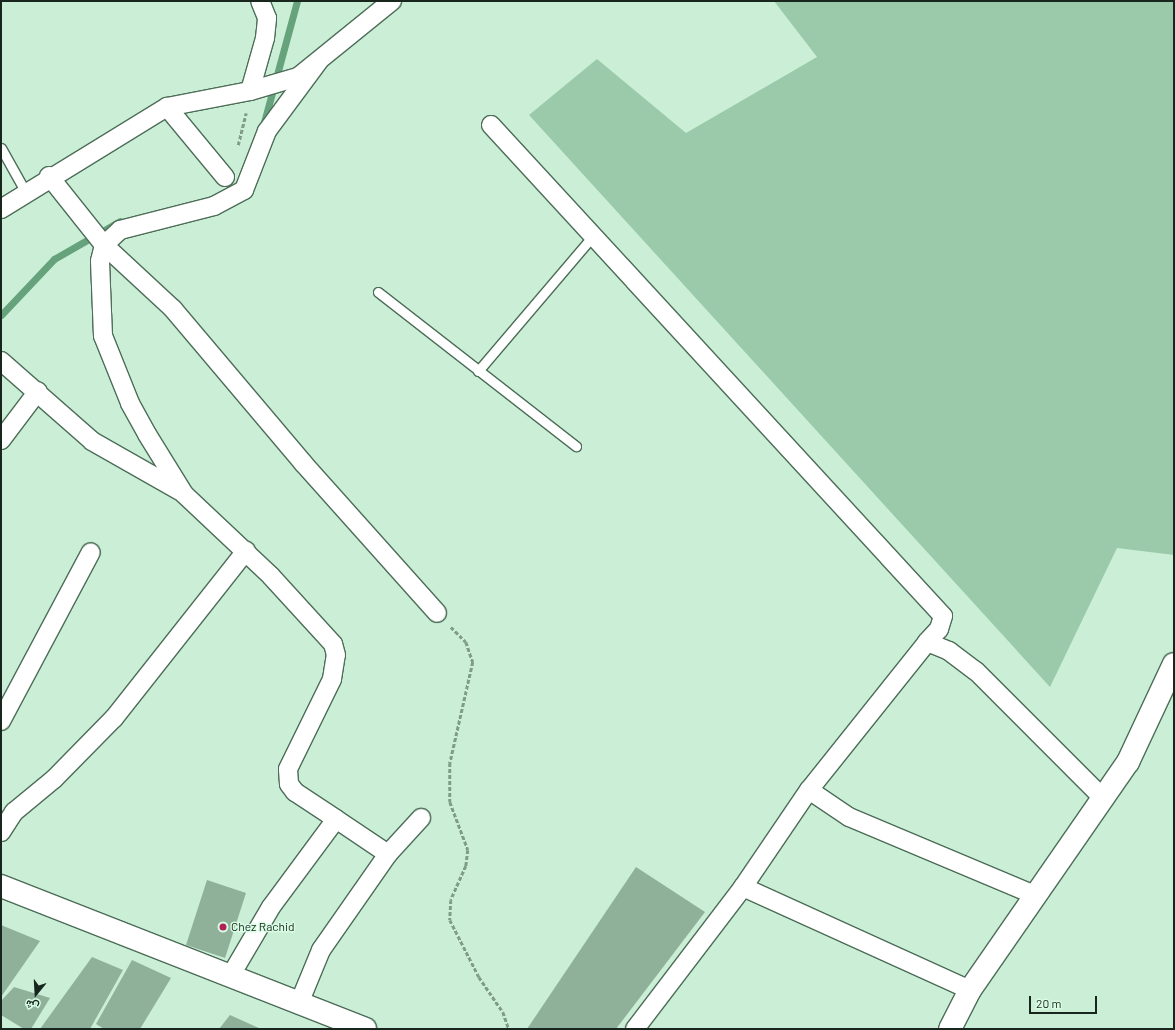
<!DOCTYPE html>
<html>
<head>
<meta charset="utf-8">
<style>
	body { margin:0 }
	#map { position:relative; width:1175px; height:1030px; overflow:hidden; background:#cbefd6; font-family:Barlow,Vazirmatn,sans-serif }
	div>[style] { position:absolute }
	.green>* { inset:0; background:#9acaaa }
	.stream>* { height:7px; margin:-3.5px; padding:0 3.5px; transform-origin:3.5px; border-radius:3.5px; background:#66a37d }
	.building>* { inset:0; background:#8fb19a }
	.path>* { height:2.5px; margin-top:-1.25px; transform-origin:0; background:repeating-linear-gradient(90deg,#819b89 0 4px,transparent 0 6px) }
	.roads { filter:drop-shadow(1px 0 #4d6d58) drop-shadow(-1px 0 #4d6d58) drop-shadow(0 1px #4d6d58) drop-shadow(0 -1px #4d6d58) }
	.lane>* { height:9px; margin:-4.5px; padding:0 4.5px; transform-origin:4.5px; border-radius:4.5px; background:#fff }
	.street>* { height:18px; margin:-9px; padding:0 9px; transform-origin:9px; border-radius:9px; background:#fff }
	.secondary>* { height:22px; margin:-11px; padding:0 11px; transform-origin:11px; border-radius:11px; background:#fff }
	.dots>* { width:11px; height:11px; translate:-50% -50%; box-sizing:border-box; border:2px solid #d8fce4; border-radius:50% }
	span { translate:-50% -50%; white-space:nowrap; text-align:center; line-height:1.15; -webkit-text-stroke:3px #d8fce4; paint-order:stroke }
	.poi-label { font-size:12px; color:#19261d }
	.left { translate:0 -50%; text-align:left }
	.frame { position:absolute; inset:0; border:2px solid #19261d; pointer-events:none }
	.north { position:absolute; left:16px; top:974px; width:40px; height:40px; -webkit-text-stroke:3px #d8fce4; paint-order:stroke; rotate:198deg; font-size:11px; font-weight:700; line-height:16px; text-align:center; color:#19261d }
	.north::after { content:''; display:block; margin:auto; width:14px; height:18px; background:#19261d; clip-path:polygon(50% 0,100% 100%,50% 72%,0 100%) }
	.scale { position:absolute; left:1029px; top:996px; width:68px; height:18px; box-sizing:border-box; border:2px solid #19261d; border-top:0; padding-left:5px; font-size:12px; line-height:14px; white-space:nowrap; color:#19261d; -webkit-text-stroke:3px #d8fce4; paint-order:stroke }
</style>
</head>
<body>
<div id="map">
	<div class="green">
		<div style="clip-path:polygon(774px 1px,1174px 1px,1174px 555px,1117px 548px,1050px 687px,529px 115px,597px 59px,686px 133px,817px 57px)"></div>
	</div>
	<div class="stream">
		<div style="left:263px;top:126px;width:130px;rotate:-74.8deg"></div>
		<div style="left:1px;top:315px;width:77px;rotate:-46.6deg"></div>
		<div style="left:54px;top:259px;width:76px;rotate:-29.9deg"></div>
	</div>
	<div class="building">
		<div style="clip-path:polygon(636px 867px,705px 912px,616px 1029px,527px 1029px)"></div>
		<div style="clip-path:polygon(207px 880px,246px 893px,225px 958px,186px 945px)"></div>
		<div style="clip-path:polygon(1px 925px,40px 941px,1px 997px)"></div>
		<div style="clip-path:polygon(92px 957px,123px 970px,90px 1029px,40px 1029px)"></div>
		<div style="clip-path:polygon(132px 960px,171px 978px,140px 1029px,104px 1029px,96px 1024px)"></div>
		<div style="clip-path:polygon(14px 987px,50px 998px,31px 1029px,24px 1029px,1px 1015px,1px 1001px)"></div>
		<div style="clip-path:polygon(230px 1015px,261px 1029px,219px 1029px)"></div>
	</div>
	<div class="path">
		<div style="left:238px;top:145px;width:33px;rotate:-76deg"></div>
		<div style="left:451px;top:627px;width:21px;rotate:45deg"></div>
		<div style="left:466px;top:642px;width:21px;rotate:71deg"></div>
		<div style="left:473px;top:662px;width:104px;rotate:102.8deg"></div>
		<div style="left:450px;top:763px;width:39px;rotate:90deg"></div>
		<div style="left:450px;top:802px;width:51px;rotate:69.4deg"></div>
		<div style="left:468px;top:850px;width:16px;rotate:97deg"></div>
		<div style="left:466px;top:866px;width:37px;rotate:114deg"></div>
		<div style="left:451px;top:900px;width:20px;rotate:93deg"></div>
		<div style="left:450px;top:920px;width:64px;rotate:63deg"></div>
		<div style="left:479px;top:977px;width:42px;rotate:55.6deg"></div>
		<div style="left:503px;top:1012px;width:18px;rotate:71deg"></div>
	</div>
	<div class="roads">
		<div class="lane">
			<div style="left:1px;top:148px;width:49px;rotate:60.8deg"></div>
			<div style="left:378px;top:292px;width:251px;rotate:37.9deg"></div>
			<div style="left:478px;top:371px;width:177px;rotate:-49.6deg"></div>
		</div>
		<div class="street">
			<div style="left:250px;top:91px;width:55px;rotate:-74.2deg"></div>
			<div style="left:265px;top:38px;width:20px;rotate:-84deg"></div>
			<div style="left:267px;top:18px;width:18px;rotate:-112deg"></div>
			<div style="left:167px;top:107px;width:91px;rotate:50.4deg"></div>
			<div style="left:491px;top:125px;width:667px;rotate:47.37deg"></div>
			<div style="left:943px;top:616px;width:14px;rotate:107deg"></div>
			<div style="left:939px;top:629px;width:18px;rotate:133deg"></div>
			<div style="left:49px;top:176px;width:88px;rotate:51.4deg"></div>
			<div style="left:104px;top:245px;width:94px;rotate:42.8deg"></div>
			<div style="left:173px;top:309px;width:202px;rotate:49.8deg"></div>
			<div style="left:303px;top:463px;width:201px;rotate:48.2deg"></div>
			<div style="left:1px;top:209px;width:195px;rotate:-31.6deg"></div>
			<div style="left:167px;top:107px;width:85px;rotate:-10.9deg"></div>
			<div style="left:250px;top:91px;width:50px;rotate:-16.3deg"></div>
			<div style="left:298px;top:77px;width:121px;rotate:-39deg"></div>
			<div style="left:1px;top:361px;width:121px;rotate:41.3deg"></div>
			<div style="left:92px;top:441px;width:101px;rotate:29.6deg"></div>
			<div style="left:1px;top:440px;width:61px;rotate:-52.9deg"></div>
			<div style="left:1px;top:721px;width:191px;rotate:-62deg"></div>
			<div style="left:809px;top:790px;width:48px;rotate:34deg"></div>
			<div style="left:849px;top:817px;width:202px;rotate:22.8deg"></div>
			<div style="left:1px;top:832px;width:24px;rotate:-57deg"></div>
			<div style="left:14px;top:812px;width:52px;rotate:-39.5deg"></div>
			<div style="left:54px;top:779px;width:86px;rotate:-45.5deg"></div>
			<div style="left:114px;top:718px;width:213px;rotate:-51.7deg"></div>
			<div style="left:388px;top:854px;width:49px;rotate:-47.5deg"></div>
			<div style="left:743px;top:887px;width:249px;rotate:24.4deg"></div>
			<div style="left:231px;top:975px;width:79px;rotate:-59.5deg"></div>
			<div style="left:271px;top:907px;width:109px;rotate:-53.5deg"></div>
			<div style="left:336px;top:819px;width:49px;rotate:-146.6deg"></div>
			<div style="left:295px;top:792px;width:10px;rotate:-127deg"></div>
			<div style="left:289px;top:784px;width:15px;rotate:-94deg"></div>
			<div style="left:288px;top:769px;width:100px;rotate:-63.9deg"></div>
			<div style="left:332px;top:679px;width:24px;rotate:-81deg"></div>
			<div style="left:336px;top:655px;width:11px;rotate:-105deg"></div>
			<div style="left:333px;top:644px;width:92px;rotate:-132.4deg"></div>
			<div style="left:271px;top:576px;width:120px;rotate:-136.7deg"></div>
			<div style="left:184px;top:494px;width:70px;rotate:-121.7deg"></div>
			<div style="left:147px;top:434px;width:35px;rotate:-119deg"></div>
			<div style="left:130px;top:403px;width:72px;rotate:-111.9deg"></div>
			<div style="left:103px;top:336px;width:75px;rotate:-92.3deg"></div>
			<div style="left:100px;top:261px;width:16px;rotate:-76deg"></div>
			<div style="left:104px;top:245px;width:22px;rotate:-43deg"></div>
			<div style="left:120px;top:230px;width:97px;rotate:-14.3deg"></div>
			<div style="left:214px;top:206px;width:34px;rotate:-28deg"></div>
			<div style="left:244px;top:190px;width:63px;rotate:-68.7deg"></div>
			<div style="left:267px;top:131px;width:86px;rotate:-53.5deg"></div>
			<div style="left:300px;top:1001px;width:55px;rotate:-67.6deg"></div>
			<div style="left:321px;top:950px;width:117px;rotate:-55.1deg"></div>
			<div style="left:388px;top:854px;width:63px;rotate:-146.1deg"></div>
			<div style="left:635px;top:1029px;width:178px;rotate:-52.7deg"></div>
			<div style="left:743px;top:887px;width:117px;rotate:-55.8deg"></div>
			<div style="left:809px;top:790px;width:189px;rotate:-51.4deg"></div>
			<div style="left:927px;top:642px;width:24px;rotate:22deg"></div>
			<div style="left:949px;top:651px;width:34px;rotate:37deg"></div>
			<div style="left:976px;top:671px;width:180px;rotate:45deg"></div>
		</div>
		<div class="secondary">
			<div style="left:1px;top:886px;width:391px;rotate:21.4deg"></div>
			<div style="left:950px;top:1029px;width:44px;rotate:-62.9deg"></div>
			<div style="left:970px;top:990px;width:277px;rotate:-55.3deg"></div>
			<div style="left:1128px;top:762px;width:108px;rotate:-64.9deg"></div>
		</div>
	</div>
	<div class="dots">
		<div style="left:223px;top:927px;background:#b12155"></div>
	</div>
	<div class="poi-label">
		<span class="left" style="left:231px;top:927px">Chez Rachid</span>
	</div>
	<div class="frame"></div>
	<div class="north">ش</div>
	<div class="scale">20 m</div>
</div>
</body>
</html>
